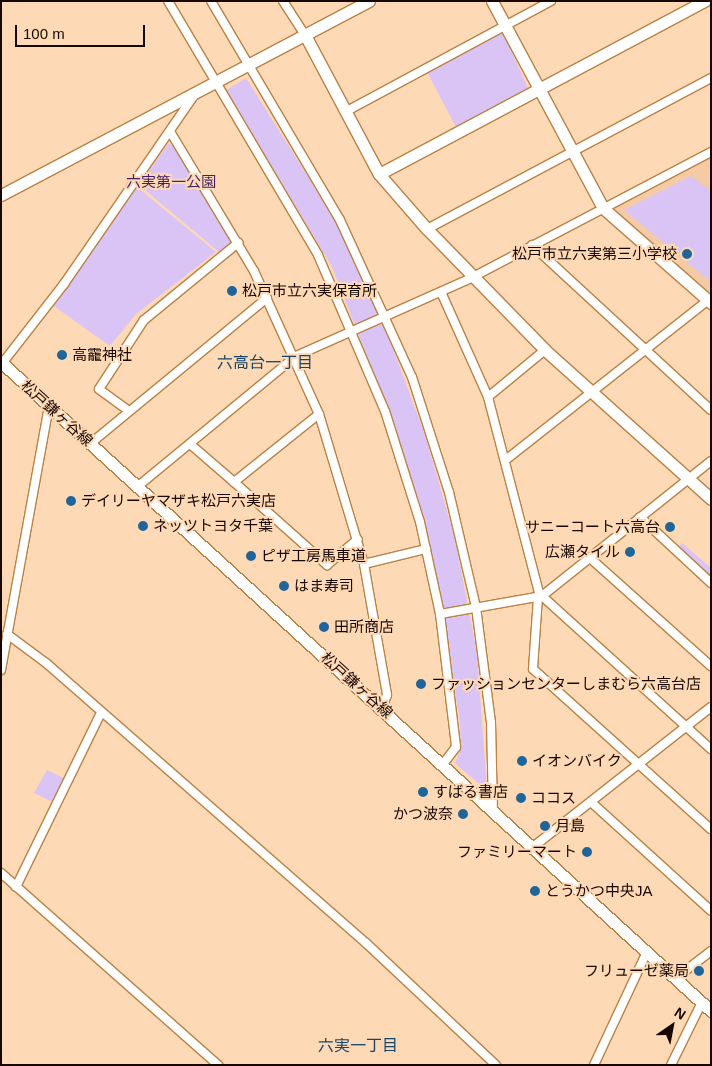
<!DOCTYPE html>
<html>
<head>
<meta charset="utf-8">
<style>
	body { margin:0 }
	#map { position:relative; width:712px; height:1066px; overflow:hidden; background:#fed9b5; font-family:Arial,"Noto Sans JP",sans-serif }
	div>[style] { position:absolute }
	.built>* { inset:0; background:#f4cba5 }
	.green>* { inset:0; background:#dac3f5 }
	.roads { filter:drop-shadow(1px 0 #ba8145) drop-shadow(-1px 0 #ba8145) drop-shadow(0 1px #ba8145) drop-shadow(0 -1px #ba8145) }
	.street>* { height:8px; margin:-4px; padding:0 4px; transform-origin:4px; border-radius:4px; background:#fff }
	.secondary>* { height:11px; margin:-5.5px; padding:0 5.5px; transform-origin:5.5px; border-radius:5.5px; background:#fff }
	.dots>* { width:14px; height:14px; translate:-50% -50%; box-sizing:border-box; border:2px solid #fed9b5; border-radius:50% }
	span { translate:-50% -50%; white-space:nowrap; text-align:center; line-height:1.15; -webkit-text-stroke:4px #fed9b5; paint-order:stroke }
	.park-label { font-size:15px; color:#451e65 }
	.poi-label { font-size:15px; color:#170700 }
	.right { translate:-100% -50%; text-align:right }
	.left { translate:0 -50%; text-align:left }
	.street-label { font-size:15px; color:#170700 }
	.neighbourhood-label { font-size:16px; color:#17456a }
	.frame { position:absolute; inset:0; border:2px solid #170700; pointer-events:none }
	.north { position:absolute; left:647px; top:1001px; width:50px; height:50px; -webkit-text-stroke:4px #fed9b5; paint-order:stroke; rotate:33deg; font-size:14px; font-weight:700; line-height:20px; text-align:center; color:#170700 }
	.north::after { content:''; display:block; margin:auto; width:18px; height:22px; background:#170700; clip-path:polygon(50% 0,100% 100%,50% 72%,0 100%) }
	.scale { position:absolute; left:15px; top:25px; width:130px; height:22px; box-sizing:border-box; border:2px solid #170700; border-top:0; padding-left:6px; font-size:15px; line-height:18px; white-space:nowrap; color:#170700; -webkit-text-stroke:4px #fed9b5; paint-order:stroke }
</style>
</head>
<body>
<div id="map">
	<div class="built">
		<div style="clip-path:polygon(711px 157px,711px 296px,614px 212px,614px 207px)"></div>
	</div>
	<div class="green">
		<div style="clip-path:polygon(498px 33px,504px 35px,528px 88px,456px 127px,427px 72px)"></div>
		<div style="clip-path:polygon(246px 78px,335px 220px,380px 314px,425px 435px,455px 539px,477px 653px,487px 791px,455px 763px,461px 748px,460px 725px,443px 606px,396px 429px,331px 265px,226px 90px)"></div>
		<div style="clip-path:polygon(168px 144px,176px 146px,231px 238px,230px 245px,219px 252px,139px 185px)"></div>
		<div style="clip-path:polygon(691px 176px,711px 191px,711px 282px,624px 210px)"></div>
		<div style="clip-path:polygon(137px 187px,216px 252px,136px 314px,110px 346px,51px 304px)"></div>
		<div style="clip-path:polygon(682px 543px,711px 568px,711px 578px,678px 548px)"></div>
		<div style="clip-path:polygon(47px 770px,67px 780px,55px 803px,34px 793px)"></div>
	</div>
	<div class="roads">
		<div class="street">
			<div style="left:168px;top:1px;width:295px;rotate:59.4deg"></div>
			<div style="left:318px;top:255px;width:170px;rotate:66.8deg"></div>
			<div style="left:385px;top:411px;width:116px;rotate:72.5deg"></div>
			<div style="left:420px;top:522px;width:94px;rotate:77.7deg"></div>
			<div style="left:440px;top:614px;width:134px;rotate:83.1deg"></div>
			<div style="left:456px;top:747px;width:21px;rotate:127deg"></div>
			<div style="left:211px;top:1px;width:254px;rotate:59.5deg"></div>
			<div style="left:340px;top:220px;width:173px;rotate:65.4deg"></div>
			<div style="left:412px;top:377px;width:121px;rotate:72.2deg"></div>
			<div style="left:449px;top:492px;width:118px;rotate:76.8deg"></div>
			<div style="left:476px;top:607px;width:116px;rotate:82.6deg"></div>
			<div style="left:491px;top:722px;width:88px;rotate:88.7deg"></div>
			<div style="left:283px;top:1px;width:40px;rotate:57.1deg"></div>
			<div style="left:345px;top:112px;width:234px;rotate:-28.3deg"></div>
			<div style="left:171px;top:133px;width:161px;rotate:59deg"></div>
			<div style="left:254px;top:271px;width:157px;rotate:65.6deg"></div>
			<div style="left:319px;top:414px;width:157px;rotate:73.3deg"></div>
			<div style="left:364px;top:564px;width:133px;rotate:80deg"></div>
			<div style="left:387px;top:695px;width:14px;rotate:111deg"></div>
			<div style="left:427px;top:229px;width:322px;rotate:-28deg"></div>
			<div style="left:532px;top:245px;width:243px;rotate:42.7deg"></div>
			<div style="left:441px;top:292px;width:115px;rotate:65.9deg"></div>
			<div style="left:488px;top:397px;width:206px;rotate:75.4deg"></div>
			<div style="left:1px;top:365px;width:103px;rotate:-52.1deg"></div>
			<div style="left:64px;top:284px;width:231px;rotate:-55.4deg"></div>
			<div style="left:488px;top:397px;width:74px;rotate:-39.5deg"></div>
			<div style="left:129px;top:411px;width:37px;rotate:-144deg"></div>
			<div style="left:99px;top:389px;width:82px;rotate:-56.9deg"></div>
			<div style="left:144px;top:320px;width:122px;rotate:-39.3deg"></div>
			<div style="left:319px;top:414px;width:109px;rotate:141.3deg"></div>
			<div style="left:234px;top:482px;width:125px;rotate:41.7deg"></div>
			<div style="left:327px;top:565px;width:40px;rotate:-40deg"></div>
			<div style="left:91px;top:443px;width:228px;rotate:-39.5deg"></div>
			<div style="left:190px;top:444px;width:58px;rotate:40.8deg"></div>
			<div style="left:507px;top:459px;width:256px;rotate:-38.3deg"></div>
			<div style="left:137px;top:487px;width:206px;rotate:-39.5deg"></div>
			<div style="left:296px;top:356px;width:192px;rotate:-24deg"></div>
			<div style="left:471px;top:278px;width:271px;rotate:-27.7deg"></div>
			<div style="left:640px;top:517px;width:97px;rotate:42.9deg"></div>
			<div style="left:590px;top:558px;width:162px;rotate:41.8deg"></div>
			<div style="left:364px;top:564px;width:64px;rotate:-13.6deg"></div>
			<div style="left:542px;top:596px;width:228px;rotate:42.2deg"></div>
			<div style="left:538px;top:597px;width:72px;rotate:94deg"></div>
			<div style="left:533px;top:669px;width:239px;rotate:42deg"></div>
			<div style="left:440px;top:614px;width:104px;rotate:-10deg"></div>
			<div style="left:542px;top:596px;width:216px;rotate:-38.6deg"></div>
			<div style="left:7px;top:634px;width:49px;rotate:36.6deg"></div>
			<div style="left:46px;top:663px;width:425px;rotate:41.2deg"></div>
			<div style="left:366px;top:943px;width:178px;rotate:43.2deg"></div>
			<div style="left:1px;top:670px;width:268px;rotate:-79.7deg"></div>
			<div style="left:591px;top:802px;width:162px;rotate:42.2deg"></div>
			<div style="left:533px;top:847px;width:226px;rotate:-38.2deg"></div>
			<div style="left:1px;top:873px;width:290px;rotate:41.5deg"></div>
			<div style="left:16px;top:887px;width:194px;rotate:-64deg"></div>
			<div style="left:676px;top:978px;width:44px;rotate:-37.6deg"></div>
			<div style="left:594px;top:1065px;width:125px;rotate:-64.9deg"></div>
			<div style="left:671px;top:1065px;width:70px;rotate:-63.8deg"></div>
		</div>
		<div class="secondary">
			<div style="left:492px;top:1px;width:235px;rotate:61.8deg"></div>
			<div style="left:603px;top:208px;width:144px;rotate:41.3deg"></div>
			<div style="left:305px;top:35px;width:157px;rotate:62deg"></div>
			<div style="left:379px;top:174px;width:73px;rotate:48.9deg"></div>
			<div style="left:427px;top:229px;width:169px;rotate:45.7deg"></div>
			<div style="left:545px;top:350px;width:223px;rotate:41.9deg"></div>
			<div style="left:379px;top:174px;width:369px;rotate:-28deg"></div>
			<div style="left:1px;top:195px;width:416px;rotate:-27.8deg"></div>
			<div style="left:1px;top:362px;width:962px;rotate:42.43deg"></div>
		</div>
	</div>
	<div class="dots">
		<div style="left:687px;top:254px;background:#206599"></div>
		<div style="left:232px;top:291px;background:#206599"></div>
		<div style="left:62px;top:355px;background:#206599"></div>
		<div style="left:71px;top:501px;background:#206599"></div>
		<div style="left:143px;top:526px;background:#206599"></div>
		<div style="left:670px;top:527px;background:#206599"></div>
		<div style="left:630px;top:552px;background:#206599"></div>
		<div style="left:251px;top:556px;background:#206599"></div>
		<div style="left:284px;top:586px;background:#206599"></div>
		<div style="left:324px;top:627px;background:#206599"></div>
		<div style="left:421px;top:684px;background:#206599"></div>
		<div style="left:522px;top:761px;background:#206599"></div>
		<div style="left:423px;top:792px;background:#206599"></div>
		<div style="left:521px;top:798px;background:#206599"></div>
		<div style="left:463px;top:814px;background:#206599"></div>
		<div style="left:545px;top:826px;background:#206599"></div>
		<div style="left:587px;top:852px;background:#206599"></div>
		<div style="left:535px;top:891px;background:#206599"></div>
		<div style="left:699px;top:971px;background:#206599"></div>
	</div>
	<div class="park-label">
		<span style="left:171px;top:182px">六実第一公園</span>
	</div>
	<div class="poi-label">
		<span class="right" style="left:677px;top:254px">松戸市立六実第三小学校</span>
		<span class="left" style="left:242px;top:291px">松戸市立六実保育所</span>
		<span class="left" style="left:72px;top:355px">高靇神社</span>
		<span class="left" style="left:81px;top:501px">デイリーヤマザキ松戸六実店</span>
		<span class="left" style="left:153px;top:526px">ネッツトヨタ千葉</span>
		<span class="right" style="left:660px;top:527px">サニーコート六高台</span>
		<span class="right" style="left:620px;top:552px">広瀬タイル</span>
		<span class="left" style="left:261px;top:556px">ピザ工房馬車道</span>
		<span class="left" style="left:294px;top:586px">はま寿司</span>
		<span class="left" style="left:334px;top:627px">田所商店</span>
		<span class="left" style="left:431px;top:684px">ファッションセンターしまむら六高台店</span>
		<span class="left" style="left:532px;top:761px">イオンバイク</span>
		<span class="left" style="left:433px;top:792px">すばる書店</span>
		<span class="left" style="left:531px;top:798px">ココス</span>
		<span class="right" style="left:453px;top:814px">かつ波奈</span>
		<span class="left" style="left:555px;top:826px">月島</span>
		<span class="right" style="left:577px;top:852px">ファミリーマート</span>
		<span class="left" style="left:545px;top:891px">とうかつ中央JA</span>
		<span class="right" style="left:689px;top:971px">フリューゼ薬局</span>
	</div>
	<div class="street-label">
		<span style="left:57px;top:413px;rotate:42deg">松戸鎌ヶ谷線</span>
		<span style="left:357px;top:685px;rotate:42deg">松戸鎌ヶ谷線</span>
	</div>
	<div class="neighbourhood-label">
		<span style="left:265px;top:363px">六高台一丁目</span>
		<span style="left:358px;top:1046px">六実一丁目</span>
	</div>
	<div class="frame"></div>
	<div class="north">N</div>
	<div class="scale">100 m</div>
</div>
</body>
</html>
